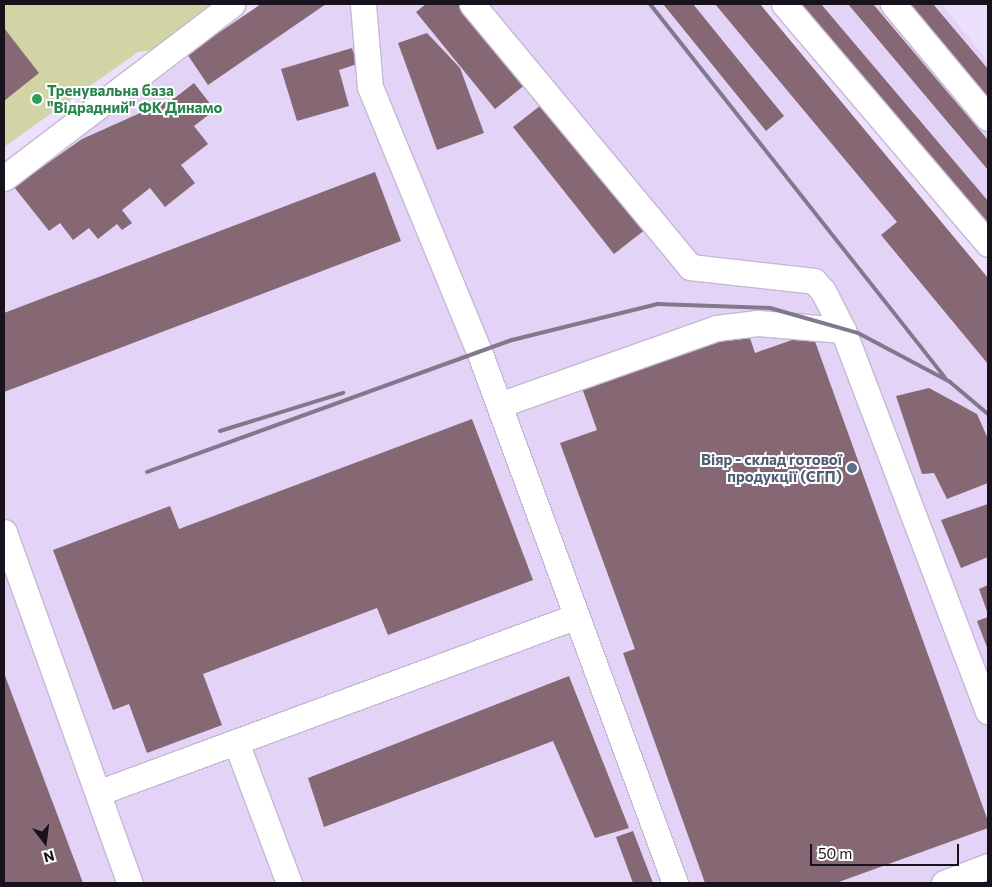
<!DOCTYPE html>
<html>
<head>
<meta charset="utf-8">
<style>
	body { margin:0 }
	#map { position:relative; width:992px; height:887px; overflow:hidden; background:#ede0fd; font-family:Commissioner,sans-serif }
	div>[style] { position:absolute }
	.built>* { inset:0; background:#e3d3f6 }
	.green>* { inset:0; background:#d1d5a5 }
	.building>* { inset:0; background:#856874 }
	.roads { filter:drop-shadow(1px 0 #c5b8d4) drop-shadow(-1px 0 #c5b8d4) drop-shadow(0 1px #c5b8d4) drop-shadow(0 -1px #c5b8d4) }
	.minor>* { height:25px; margin:-12.5px; padding:0 12.5px; transform-origin:12.5px; border-radius:12.5px; background:#fff }
	.rail>* { height:4px; margin:-2px; padding:0 2px; transform-origin:2px; border-radius:2px; background:#81788c }
	.dots>* { width:14px; height:14px; translate:-50% -50%; box-sizing:border-box; border:2px solid #fff; border-radius:50% }
	span { translate:-50% -50%; white-space:nowrap; text-align:center; line-height:1.15; -webkit-text-stroke:4px #fff; paint-order:stroke }
	.leisure-label { font-size:15px; color:#27864d; font-weight:700 }
	.left { translate:0 -50%; text-align:left }
	.service-label { font-size:15px; color:#4e5e75; font-weight:700 }
	.right { translate:-100% -50%; text-align:right }
	.frame { position:absolute; inset:0; border:5px solid #17121c; pointer-events:none }
	.north { position:absolute; left:20px; top:817px; width:50px; height:50px; -webkit-text-stroke:4px #fff; paint-order:stroke; rotate:165deg; font-size:14px; font-weight:700; line-height:20px; text-align:center; color:#17121c }
	.north::after { content:''; display:block; margin:auto; width:18px; height:22px; background:#17121c; clip-path:polygon(50% 0,100% 100%,50% 72%,0 100%) }
	.scale { position:absolute; left:810px; top:844px; width:149px; height:22px; box-sizing:border-box; border:2px solid #17121c; border-top:0; padding-left:6px; font-size:15px; line-height:18px; white-space:nowrap; color:#17121c; -webkit-text-stroke:4px #fff; paint-order:stroke }
</style>
</head>
<body>
<div id="map">
	<div class="built">
		<div style="clip-path:polygon(260px 4px,760px 4px,988px 278px,988px 883px,4px 883px,4px 194px)"></div>
		<div style="clip-path:polygon(796px 4px,942px 4px,988px 61px,988px 233px)"></div>
	</div>
	<div class="green">
		<div style="clip-path:polygon(4px 4px,214px 4px,154px 50px,138px 52px,4px 147px)"></div>
	</div>
	<div class="building">
		<div style="clip-path:polygon(261px 4px,326px 4px,208px 85px,187px 54px)"></div>
		<div style="clip-path:polygon(426px 4px,461px 4px,526px 84px,495px 109px,416px 12px)"></div>
		<div style="clip-path:polygon(663px 4px,693px 4px,784px 116px,766px 131px)"></div>
		<div style="clip-path:polygon(715px 4px,760px 4px,988px 278px,988px 364px,881px 235px,897px 222px)"></div>
		<div style="clip-path:polygon(796px 4px,821px 4px,988px 201px,988px 233px)"></div>
		<div style="clip-path:polygon(848px 4px,873px 4px,988px 140px,988px 170px)"></div>
		<div style="clip-path:polygon(905px 4px,933px 4px,988px 69px,988px 103px)"></div>
		<div style="clip-path:polygon(4px 28px,39px 73px,4px 101px)"></div>
		<div style="clip-path:polygon(427px 33px,460px 68px,484px 133px,437px 150px,398px 43px)"></div>
		<div style="clip-path:polygon(352px 48px,357px 64px,339px 70px,349px 106px,297px 121px,281px 69px)"></div>
		<div style="clip-path:polygon(194px 83px,215px 110px,194px 126px,208px 144px,181px 165px,195px 183px,165px 207px,150px 188px,122px 210px,132px 223px,122px 230px,117px 224px,98px 239px,89px 228px,73px 240px,60px 223px,49px 231px,14px 187px,82px 139px,176px 97px)"></div>
		<div style="clip-path:polygon(545px 102px,646px 229px,614px 254px,513px 127px)"></div>
		<div style="clip-path:polygon(375px 172px,401px 241px,4px 392px,4px 313px)"></div>
		<div style="clip-path:polygon(747px 329px,755px 353px,812px 333px,988px 821px,988px 828px,836px 883px,705px 883px,623px 653px,635px 649px,560px 443px,597px 430px,582px 388px)"></div>
		<div style="clip-path:polygon(929px 388px,977px 414px,988px 439px,988px 483px,947px 499px,934px 473px,922px 474px,896px 396px)"></div>
		<div style="clip-path:polygon(472px 419px,533px 580px,388px 635px,377px 608px,203px 674px,222px 725px,147px 753px,129px 704px,113px 710px,53px 550px,170px 506px,179px 529px)"></div>
		<div style="clip-path:polygon(988px 504px,988px 557px,961px 568px,941px 520px)"></div>
		<div style="clip-path:polygon(988px 585px,988px 614px,979px 589px)"></div>
		<div style="clip-path:polygon(988px 617px,988px 650px,977px 621px)"></div>
		<div style="clip-path:polygon(4px 673px,83px 883px,4px 883px)"></div>
		<div style="clip-path:polygon(569px 676px,629px 828px,595px 838px,553px 741px,324px 827px,308px 778px)"></div>
		<div style="clip-path:polygon(633px 831px,653px 883px,633px 883px,616px 837px)"></div>
	</div>
	<div class="roads">
		<div class="minor">
			<div style="left:363px;top:4px;width:83px;rotate:85.2deg"></div>
			<div style="left:370px;top:87px;width:286px;rotate:67.6deg"></div>
			<div style="left:479px;top:351px;width:567px;rotate:69.78deg"></div>
			<div style="left:472px;top:4px;width:342px;rotate:50.3deg"></div>
			<div style="left:690px;top:267px;width:125px;rotate:6.4deg"></div>
			<div style="left:814px;top:281px;width:13px;rotate:48deg"></div>
			<div style="left:823px;top:291px;width:44px;rotate:62.9deg"></div>
			<div style="left:843px;top:330px;width:408px;rotate:69.2deg"></div>
			<div style="left:784px;top:4px;width:315px;rotate:49.6deg"></div>
			<div style="left:893px;top:4px;width:148px;rotate:50.2deg"></div>
			<div style="left:4px;top:178px;width:287px;rotate:-37.3deg"></div>
			<div style="left:499px;top:405px;width:230px;rotate:-19.5deg"></div>
			<div style="left:716px;top:328px;width:42px;rotate:-6.8deg"></div>
			<div style="left:758px;top:323px;width:85px;rotate:4.7deg"></div>
			<div style="left:4px;top:532px;width:373px;rotate:70.3deg"></div>
			<div style="left:236px;top:742px;width:151px;rotate:69.4deg"></div>
			<div style="left:100px;top:792px;width:508px;rotate:-20.25deg"></div>
			<div style="left:944px;top:883px;width:47px;rotate:-21.1deg"></div>
		</div>
	</div>
	<div class="rail">
		<div style="left:650px;top:4px;width:476px;rotate:51.7deg"></div>
		<div style="left:220px;top:431px;width:129px;rotate:-17.2deg"></div>
		<div style="left:147px;top:472px;width:388px;rotate:-19.9deg"></div>
		<div style="left:512px;top:340px;width:149px;rotate:-13.9deg"></div>
		<div style="left:657px;top:304px;width:113px;rotate:2deg"></div>
		<div style="left:770px;top:308px;width:91px;rotate:15.9deg"></div>
		<div style="left:858px;top:333px;width:104px;rotate:28deg"></div>
		<div style="left:950px;top:382px;width:50px;rotate:40.1deg"></div>
	</div>
	<div class="dots">
		<div style="left:37px;top:99px;background:#2e9e5b"></div>
		<div style="left:852px;top:468px;background:#5c6f8a"></div>
	</div>
	<div class="leisure-label">
		<span class="left" style="left:47px;top:99px">Тренувальна база<br>"Відрадний" ФК Динамо</span>
	</div>
	<div class="service-label">
		<span class="right" style="left:842px;top:468px">Віяр - склад готової<br>продукції (СГП)</span>
	</div>
	<div class="frame"></div>
	<div class="north">N</div>
	<div class="scale">50 m</div>
</div>
</body>
</html>
